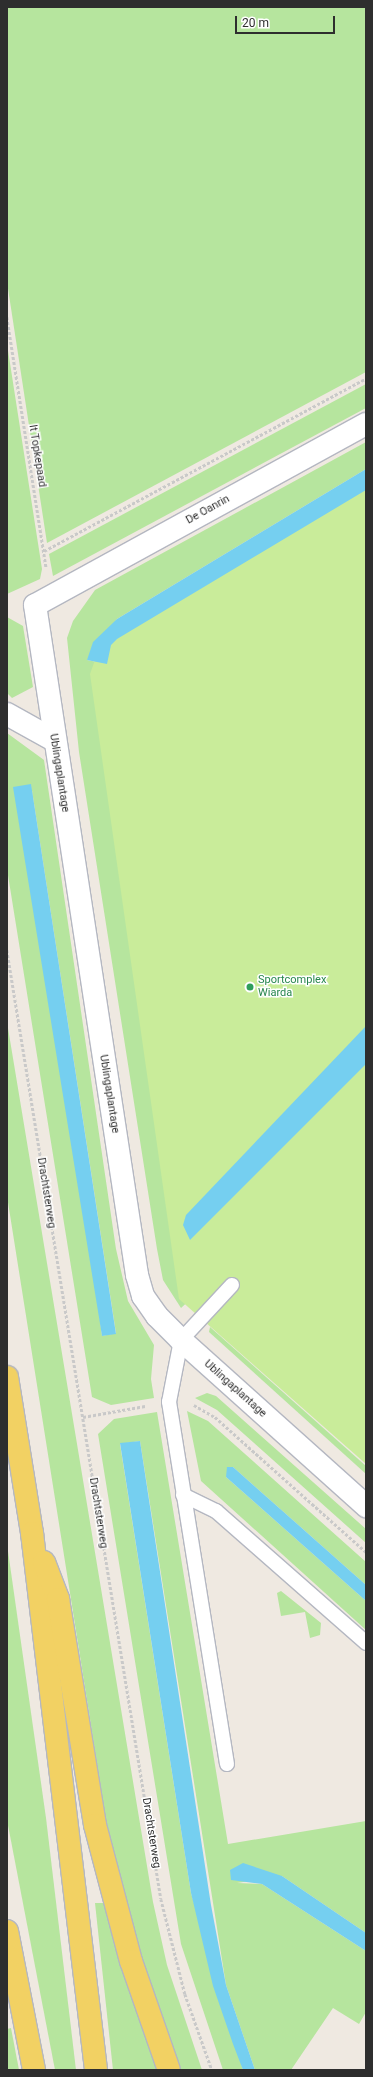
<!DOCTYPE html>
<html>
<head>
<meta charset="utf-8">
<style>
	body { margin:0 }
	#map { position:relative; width:373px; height:2077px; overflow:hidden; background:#efe9e1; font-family:Roboto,sans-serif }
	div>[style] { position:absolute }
	.green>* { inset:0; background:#b6e59e }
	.pitch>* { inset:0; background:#c9ec9a }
	.water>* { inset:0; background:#75cff0 }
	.path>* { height:2.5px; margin-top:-1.25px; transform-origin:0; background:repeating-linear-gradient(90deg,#c9c9c9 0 3px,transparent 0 5px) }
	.roads { filter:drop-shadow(1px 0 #b4b7c1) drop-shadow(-1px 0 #b4b7c1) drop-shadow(0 1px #b4b7c1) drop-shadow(0 -1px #b4b7c1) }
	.lane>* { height:14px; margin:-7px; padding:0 7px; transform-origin:7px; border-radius:7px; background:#fff }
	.street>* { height:22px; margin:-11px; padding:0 11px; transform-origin:11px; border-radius:11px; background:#fff }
	.primary>* { height:22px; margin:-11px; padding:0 11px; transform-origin:11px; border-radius:11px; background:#f2d163 }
	.dots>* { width:11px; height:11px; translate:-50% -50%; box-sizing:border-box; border:2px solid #fff; border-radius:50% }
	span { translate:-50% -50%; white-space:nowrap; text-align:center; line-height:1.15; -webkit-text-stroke:3px #fff; paint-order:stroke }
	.street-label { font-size:11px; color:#2e2e2e }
	.leisure-label { font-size:11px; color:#27864d }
	.left { translate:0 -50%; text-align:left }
	.frame { position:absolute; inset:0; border:8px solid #2e2e2e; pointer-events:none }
	.scale { position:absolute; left:235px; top:16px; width:100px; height:18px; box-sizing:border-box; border:2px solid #2e2e2e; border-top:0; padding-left:5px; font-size:12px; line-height:14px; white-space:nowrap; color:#2e2e2e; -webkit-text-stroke:3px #fff; paint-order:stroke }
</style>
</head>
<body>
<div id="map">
	<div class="green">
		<div style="clip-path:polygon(7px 7px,366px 7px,366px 372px,47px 543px,7px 282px)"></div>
		<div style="clip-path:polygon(7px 344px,42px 569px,40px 579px,7px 594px)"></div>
		<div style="clip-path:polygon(366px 384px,366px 408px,53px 576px,49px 554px)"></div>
		<div style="clip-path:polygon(366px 442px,366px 469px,117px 619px,87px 660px,107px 664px,207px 1284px,181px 1308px,163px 1280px,157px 1249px,79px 752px,67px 638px,73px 621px,95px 590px)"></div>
		<div style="clip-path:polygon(7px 617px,23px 626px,33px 687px,12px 698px,7px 693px)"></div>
		<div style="clip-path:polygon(evenodd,7px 733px,44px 760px,116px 1249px,128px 1301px,154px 1345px,151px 1379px,154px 1398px,111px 1405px,92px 1397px,7px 869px,7px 733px,31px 784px,116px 1333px,102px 1336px,31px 784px)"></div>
		<div style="clip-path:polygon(7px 1022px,153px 1902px,167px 1965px,202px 2070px,179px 2070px,142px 1960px,106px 1820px,7px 1196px)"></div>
		<div style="clip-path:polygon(210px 1327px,366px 1466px,366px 1474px,209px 1332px)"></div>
		<div style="clip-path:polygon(207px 1393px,216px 1396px,366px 1529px,366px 1543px,217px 1410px,195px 1398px)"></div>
		<div style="clip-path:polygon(187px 1411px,208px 1421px,366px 1562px,366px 1585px,233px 1467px,226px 1477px,366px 1601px,366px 1630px,201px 1481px)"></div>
		<div style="clip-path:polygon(157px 1412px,228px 1844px,366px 1821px,366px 1933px,282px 1876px,237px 1883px,262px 1884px,366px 1951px,366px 2012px,359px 2024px,333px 2008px,291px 2070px,255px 2070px,226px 1985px,140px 1441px,120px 1444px,191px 1893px,243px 2070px,223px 2070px,181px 1944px,98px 1434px,114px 1419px)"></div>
		<div style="clip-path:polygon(7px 1544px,46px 1818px,76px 2070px,55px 2070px,7px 1820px)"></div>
		<div style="clip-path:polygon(281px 1591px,321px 1623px,320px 1635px,310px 1638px,305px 1612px,281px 1616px,277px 1593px)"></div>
		<div style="clip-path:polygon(95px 1903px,105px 1903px,159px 2070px,113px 2070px)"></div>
		<div style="clip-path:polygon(11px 2028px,19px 2070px,7px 2070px,7px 2029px)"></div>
	</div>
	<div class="pitch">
		<div style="clip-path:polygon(366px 481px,366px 1464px,179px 1299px,90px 674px,105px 632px)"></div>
	</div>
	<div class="water">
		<div style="clip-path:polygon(366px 469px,366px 490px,117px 639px,111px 645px,107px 664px,87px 660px,93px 642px,117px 619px)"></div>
		<div style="clip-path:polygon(31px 784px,116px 1334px,102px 1336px,13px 787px)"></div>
		<div style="clip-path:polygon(366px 1026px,366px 1064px,190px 1240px,183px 1225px,186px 1215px)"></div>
		<div style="clip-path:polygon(140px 1441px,211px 1905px,226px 1985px,255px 2070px,243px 2070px,233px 2044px,213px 1986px,191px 1893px,120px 1443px)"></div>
		<div style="clip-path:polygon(227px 1467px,233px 1467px,366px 1585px,366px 1601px,226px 1477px)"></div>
		<div style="clip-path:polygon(243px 1863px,282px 1876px,366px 1933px,366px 1951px,262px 1884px,231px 1880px,230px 1870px)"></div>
	</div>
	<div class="path">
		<div style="left:7px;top:317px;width:253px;rotate:81.1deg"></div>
		<div style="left:44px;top:551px;width:366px;rotate:-28.2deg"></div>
		<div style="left:7px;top:950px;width:961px;rotate:80.78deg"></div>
		<div style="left:161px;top:1899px;width:98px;rotate:75.8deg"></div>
		<div style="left:185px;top:1994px;width:81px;rotate:70.4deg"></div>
		<div style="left:194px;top:1405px;width:24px;rotate:30deg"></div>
		<div style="left:215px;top:1417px;width:203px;rotate:41.8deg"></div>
		<div style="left:83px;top:1417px;width:63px;rotate:-10.1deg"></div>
	</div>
	<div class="roads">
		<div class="lane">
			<div style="left:183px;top:1495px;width:37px;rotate:26deg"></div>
			<div style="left:216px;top:1511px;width:200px;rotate:41.3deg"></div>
			<div style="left:227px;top:1764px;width:367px;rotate:-99.1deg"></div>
			<div style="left:169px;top:1402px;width:63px;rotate:-79deg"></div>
			<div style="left:181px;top:1340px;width:75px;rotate:-47.2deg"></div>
		</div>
		<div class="street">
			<div style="left:366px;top:424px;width:377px;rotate:151.3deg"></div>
			<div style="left:35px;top:605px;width:678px;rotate:81.34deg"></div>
			<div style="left:137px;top:1275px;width:22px;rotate:74deg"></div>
			<div style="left:143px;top:1296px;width:24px;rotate:55deg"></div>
			<div style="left:157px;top:1316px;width:34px;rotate:45deg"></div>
			<div style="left:181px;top:1340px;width:249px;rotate:41.9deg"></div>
			<div style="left:7px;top:714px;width:54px;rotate:29deg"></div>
		</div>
		<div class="primary">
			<div style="left:7px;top:1377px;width:158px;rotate:80.9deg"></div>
			<div style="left:32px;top:1533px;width:541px;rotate:83.2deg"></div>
			<div style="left:44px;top:1562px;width:40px;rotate:69deg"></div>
			<div style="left:58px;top:1599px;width:229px;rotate:80.7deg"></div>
			<div style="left:95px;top:1825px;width:141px;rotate:75.2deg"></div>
			<div style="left:131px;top:1961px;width:115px;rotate:70.8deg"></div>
			<div style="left:7px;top:1931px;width:142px;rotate:79deg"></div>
		</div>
	</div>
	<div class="dots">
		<div style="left:250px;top:987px;background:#2e9e5b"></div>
	</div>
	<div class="street-label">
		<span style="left:37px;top:456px;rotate:81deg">It Topkepaad</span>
		<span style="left:208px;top:510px;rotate:-29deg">De Oanrin</span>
		<span style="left:59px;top:773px;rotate:81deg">Ublingaplantage</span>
		<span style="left:109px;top:1094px;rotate:81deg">Ublingaplantage</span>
		<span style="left:46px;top:1193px;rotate:81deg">Drachtsterweg</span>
		<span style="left:235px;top:1389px;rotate:42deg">Ublingaplantage</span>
		<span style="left:98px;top:1513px;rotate:81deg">Drachtsterweg</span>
		<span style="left:151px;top:1833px;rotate:81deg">Drachtsterweg</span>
	</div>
	<div class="leisure-label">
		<span class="left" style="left:258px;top:987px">Sportcomplex<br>Wiarda</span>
	</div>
	<div class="frame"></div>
	<div class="scale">20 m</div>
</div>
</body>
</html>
